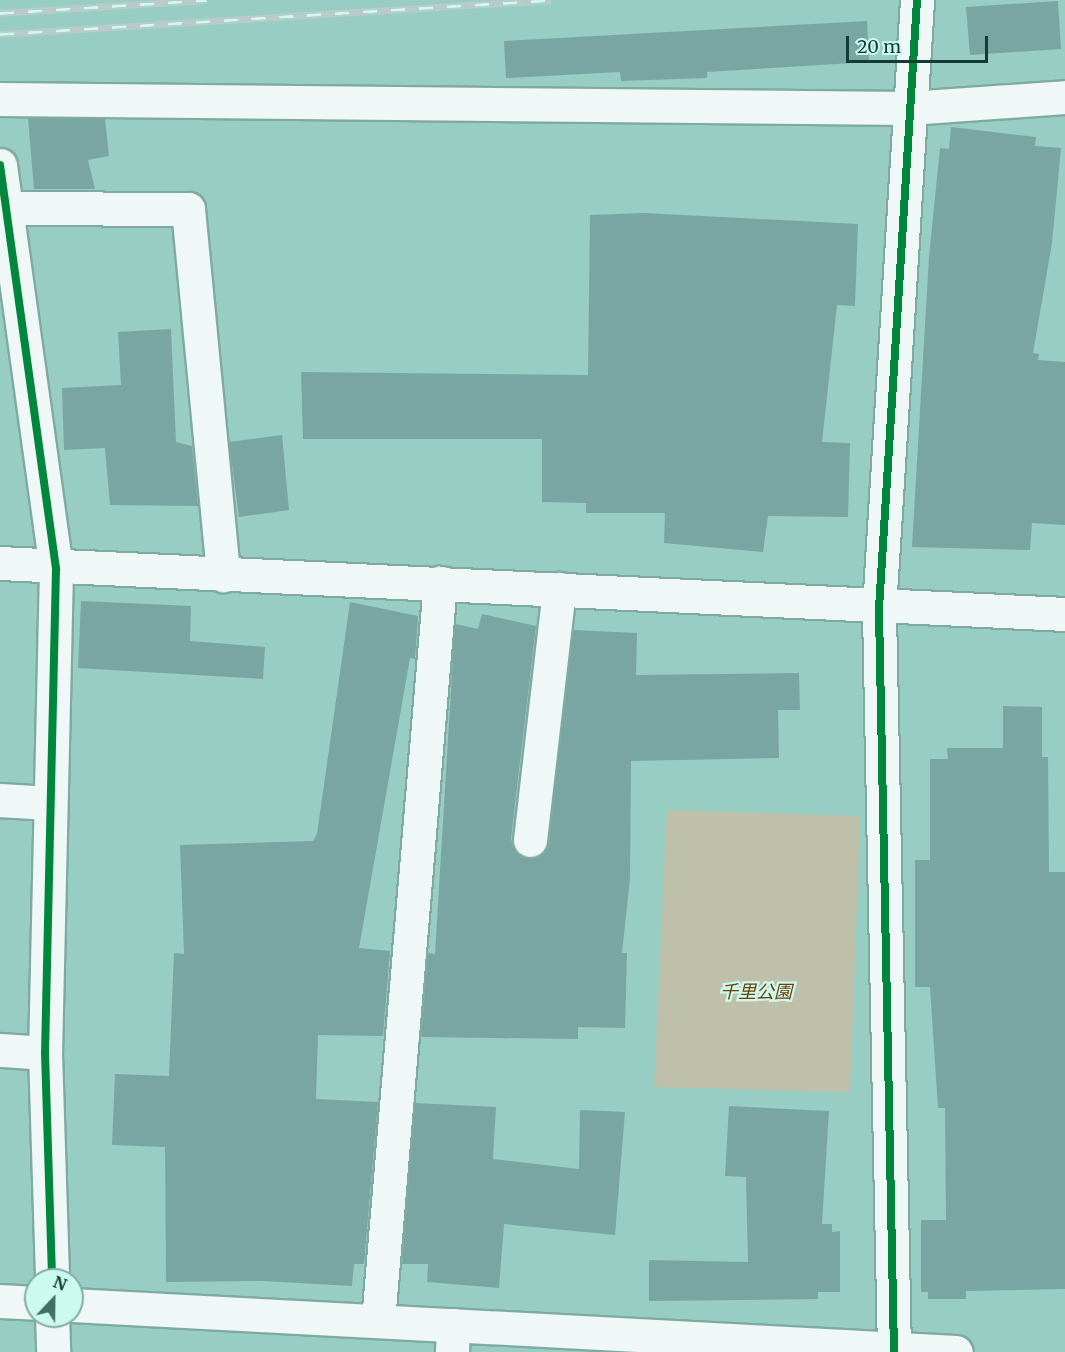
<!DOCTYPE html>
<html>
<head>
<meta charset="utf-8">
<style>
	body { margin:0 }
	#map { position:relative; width:1065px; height:1352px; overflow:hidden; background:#97cdc2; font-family:Merriweather,"Noto Sans JP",serif }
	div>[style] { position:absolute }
	.green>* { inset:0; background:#bec0a9 }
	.building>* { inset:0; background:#79a6a3 }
	.roads { filter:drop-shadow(2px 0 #7eaaa1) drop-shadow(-2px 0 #7eaaa1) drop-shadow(0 2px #7eaaa1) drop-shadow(0 -2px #7eaaa1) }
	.minor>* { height:33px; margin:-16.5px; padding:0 16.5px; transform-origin:16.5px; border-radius:16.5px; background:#eff8f6 }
	.rail>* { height:7px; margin-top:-3.5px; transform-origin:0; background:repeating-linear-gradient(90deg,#ccfaef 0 14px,#bacbc8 0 28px); box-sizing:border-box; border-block:2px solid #bacbc8 }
	.cycleway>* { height:8px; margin:-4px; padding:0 4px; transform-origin:4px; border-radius:4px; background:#00873e }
	span { translate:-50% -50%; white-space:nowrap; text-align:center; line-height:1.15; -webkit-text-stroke:4.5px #ccfaef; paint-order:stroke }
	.park-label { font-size:18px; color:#713d05; font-style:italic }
	.north { position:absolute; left:24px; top:1268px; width:60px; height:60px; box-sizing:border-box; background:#ccfaef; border:2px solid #82aea5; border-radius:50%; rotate:22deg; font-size:16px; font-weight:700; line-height:24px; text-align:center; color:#123c35 }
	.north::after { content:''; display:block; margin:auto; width:21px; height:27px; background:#416f66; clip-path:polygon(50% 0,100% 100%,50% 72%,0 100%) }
	.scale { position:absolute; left:846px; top:36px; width:142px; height:27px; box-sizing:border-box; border:3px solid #123c35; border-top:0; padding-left:8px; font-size:18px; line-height:21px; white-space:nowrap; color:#123c35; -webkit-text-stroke:4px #ccfaef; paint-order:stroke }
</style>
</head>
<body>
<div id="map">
	<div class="green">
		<div style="clip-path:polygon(667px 810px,860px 816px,850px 1092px,654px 1087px)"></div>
	</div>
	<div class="building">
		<div style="clip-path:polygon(1058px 1px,1061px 49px,970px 55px,966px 7px)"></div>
		<div style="clip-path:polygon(867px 21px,869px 62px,707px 72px,707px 78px,621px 81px,620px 72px,506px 78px,504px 41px)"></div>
		<div style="clip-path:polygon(28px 118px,105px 119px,109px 156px,88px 160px,95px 189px,34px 189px)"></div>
		<div style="clip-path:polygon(951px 127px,1036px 137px,1035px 146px,1061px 148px,1052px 243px,1033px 353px,1039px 354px,1038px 360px,1065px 362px,1065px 525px,1032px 523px,1030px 550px,912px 547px,929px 257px,940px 148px,949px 149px)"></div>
		<div style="clip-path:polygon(644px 213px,858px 224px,855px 306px,837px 305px,822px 442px,850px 443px,848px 517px,768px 516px,763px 552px,664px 543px,665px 513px,586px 513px,586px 503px,542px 502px,542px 439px,303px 439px,301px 372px,588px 375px,590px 215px)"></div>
		<div style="clip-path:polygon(171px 329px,176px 442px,192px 446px,198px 506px,110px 505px,105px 448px,64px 450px,62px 388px,121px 385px,118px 332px)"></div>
		<div style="clip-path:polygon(282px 435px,289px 510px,239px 517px,229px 442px)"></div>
		<div style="clip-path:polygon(81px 601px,191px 606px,190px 641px,265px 647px,263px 679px,78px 668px)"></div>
		<div style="clip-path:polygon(350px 602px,418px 616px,415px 659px,410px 658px,359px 948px,390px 951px,383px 1036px,318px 1035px,316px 1099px,378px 1102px,364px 1264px,354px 1264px,352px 1286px,264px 1281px,166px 1282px,165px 1147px,112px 1145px,115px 1074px,169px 1076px,174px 953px,184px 954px,180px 845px,313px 841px,317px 834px)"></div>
		<div style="clip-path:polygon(482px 614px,536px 626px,511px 838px,513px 848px,527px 858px,538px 857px,549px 842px,573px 630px,637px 633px,636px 675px,799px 673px,800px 710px,778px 710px,779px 758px,631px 761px,630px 878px,622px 953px,627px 953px,625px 1028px,578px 1027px,578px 1039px,421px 1037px,428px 953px,435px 954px,455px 624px,478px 629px)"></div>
		<div style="clip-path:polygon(1003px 706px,1042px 707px,1042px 757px,1048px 757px,1049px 872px,1065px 872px,1065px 1289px,966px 1291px,966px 1299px,928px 1299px,928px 1292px,921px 1292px,921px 1220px,946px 1220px,945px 1108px,938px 1108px,930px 987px,915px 987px,915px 860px,930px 860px,930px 759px,948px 759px,947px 748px,1003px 748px)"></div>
		<div style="clip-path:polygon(415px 1103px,496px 1107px,493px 1159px,579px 1169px,580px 1110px,625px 1112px,615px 1235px,504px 1224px,499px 1288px,427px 1282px,428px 1264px,402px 1264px)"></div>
		<div style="clip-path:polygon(729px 1106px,829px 1111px,822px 1224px,832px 1224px,832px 1232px,840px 1231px,840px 1292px,818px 1292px,818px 1299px,649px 1301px,649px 1260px,748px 1262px,746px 1177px,725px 1176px)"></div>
	</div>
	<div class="roads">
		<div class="minor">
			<div style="left:0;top:99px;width:909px;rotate:0.57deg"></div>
			<div style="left:909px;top:108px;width:156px;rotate:-4deg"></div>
			<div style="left:0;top:165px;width:408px;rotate:82.1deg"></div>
			<div style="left:56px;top:569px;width:484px;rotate:91.3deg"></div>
			<div style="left:45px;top:1053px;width:227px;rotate:88.2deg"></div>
			<div style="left:6px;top:208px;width:182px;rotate:0.3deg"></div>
			<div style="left:188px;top:209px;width:368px;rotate:84.5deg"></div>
			<div style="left:0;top:563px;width:1066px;rotate:2.74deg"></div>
			<div style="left:0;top:800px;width:50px;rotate:3.4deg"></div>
			<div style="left:530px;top:840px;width:253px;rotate:-83.4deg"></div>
			<div style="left:0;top:1050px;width:45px;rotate:3.8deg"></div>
			<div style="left:0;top:1301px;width:36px;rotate:3deg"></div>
			<div style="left:72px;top:1305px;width:885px;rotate:3.04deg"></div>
			<div style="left:52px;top:1316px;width:36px;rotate:88deg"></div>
			<div style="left:378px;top:1321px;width:741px;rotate:-85.2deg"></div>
			<div style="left:452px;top:1352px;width:27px;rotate:-88deg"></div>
			<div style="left:894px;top:1352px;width:744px;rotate:-91.16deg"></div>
			<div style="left:879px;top:608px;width:609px;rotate:-86.42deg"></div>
		</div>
	</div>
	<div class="rail">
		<div style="left:0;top:13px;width:207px;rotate:-3.6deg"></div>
		<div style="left:0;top:34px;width:552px;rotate:-3.53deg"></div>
	</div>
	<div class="cycleway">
		<div style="left:0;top:165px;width:408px;rotate:82.1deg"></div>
		<div style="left:56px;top:569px;width:484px;rotate:91.3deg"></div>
		<div style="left:45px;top:1053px;width:227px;rotate:88.2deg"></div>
		<div style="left:894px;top:1352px;width:744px;rotate:-91.16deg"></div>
		<div style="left:879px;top:608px;width:609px;rotate:-86.42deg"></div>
	</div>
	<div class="park-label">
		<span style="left:756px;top:992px">千里公園</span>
	</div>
	<div class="north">N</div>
	<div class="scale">20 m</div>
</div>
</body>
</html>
